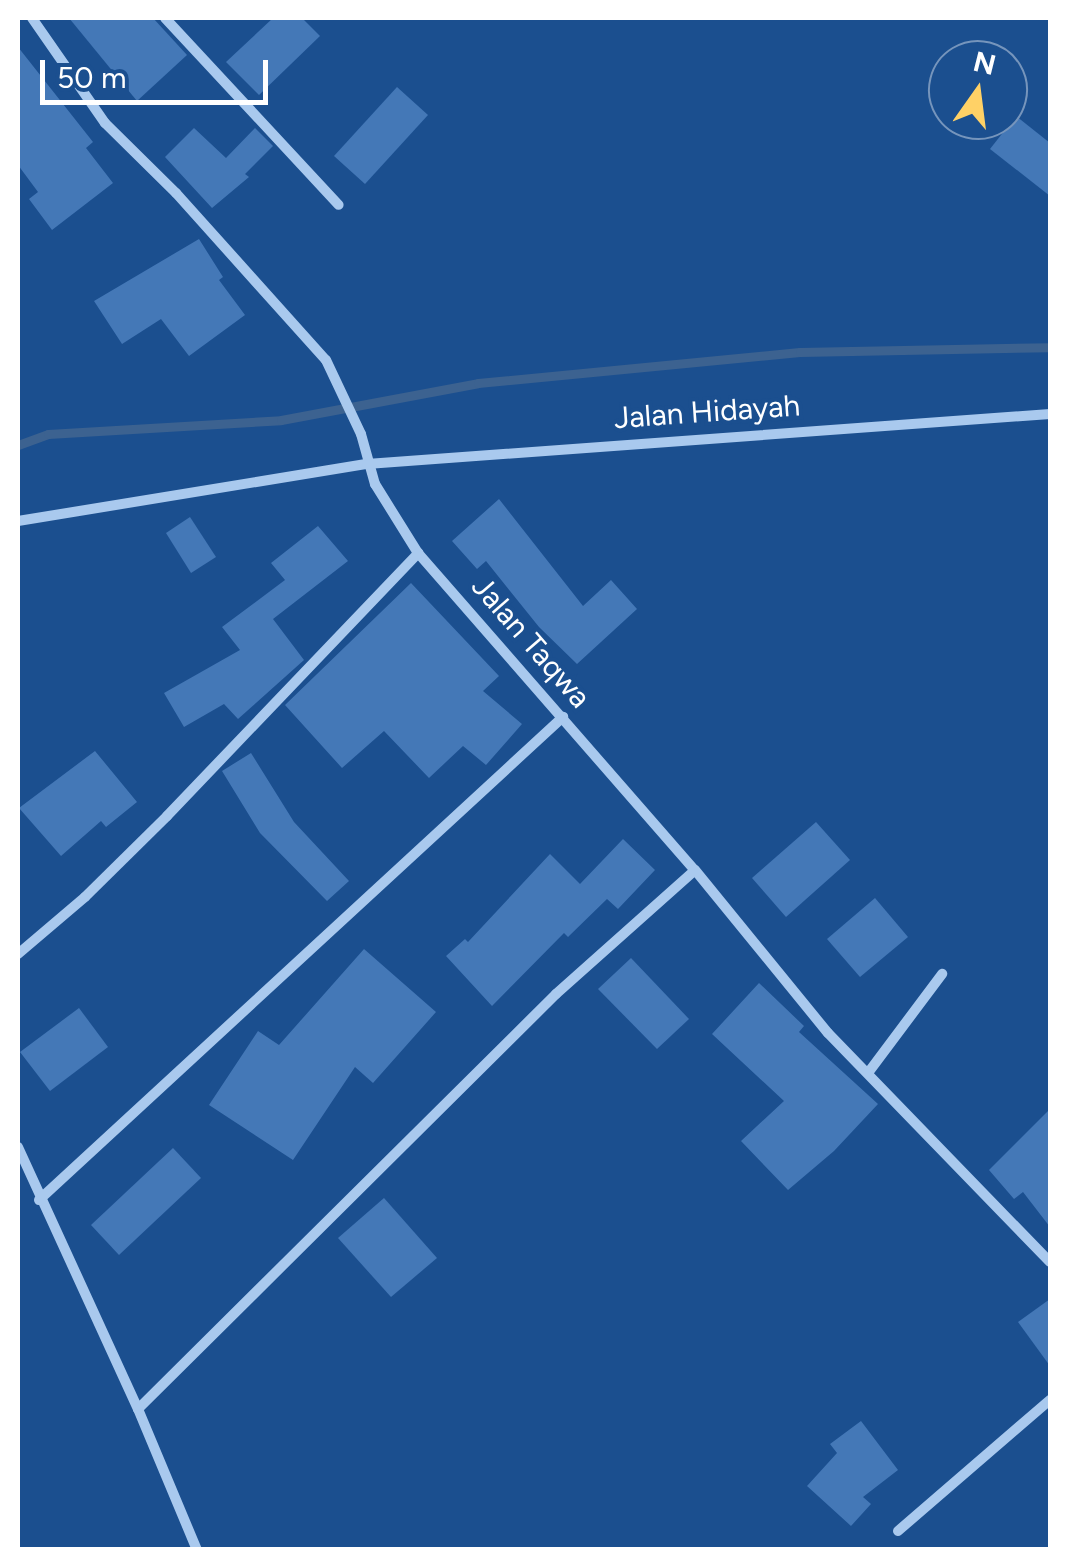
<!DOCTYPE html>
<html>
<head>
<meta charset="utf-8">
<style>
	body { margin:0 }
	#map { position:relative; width:1068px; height:1567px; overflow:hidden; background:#1b4f8f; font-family:Figtree,sans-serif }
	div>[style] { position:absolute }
	.stream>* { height:9px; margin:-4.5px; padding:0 4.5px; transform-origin:4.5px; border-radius:4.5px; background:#3c6290 }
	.building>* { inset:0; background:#4478b7 }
	.minor>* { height:10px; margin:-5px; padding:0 5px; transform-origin:5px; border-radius:5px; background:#a9c9ee }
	span { translate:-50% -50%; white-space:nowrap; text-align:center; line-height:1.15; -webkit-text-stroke:8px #1b4f8f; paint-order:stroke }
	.street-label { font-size:30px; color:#fff }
	.frame { position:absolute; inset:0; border:20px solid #fff; pointer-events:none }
	.north { position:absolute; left:928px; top:40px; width:100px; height:100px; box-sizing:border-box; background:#1b4f8f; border:2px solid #7695bc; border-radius:50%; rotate:14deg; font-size:28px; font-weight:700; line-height:40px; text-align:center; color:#fff }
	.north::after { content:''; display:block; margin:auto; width:35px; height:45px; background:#ffd166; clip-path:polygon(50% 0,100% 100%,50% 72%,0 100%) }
	.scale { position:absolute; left:40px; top:60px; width:228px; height:45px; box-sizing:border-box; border:5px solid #fff; border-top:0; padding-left:12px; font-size:30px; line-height:35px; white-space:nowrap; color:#fff; -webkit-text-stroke:8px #1b4f8f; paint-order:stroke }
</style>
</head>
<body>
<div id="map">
	<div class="stream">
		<div style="left:18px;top:445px;width:32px;rotate:-20deg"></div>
		<div style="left:48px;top:434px;width:233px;rotate:-3.4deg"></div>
		<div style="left:281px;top:420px;width:200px;rotate:-10.6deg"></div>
		<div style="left:478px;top:383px;width:323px;rotate:-5.5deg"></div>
		<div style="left:800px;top:352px;width:250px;rotate:-1.1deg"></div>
	</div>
	<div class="building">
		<div style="clip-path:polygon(69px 18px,153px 18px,187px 55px,137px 101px)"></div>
		<div style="clip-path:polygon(273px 18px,302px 18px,320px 36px,259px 95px,226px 62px)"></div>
		<div style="clip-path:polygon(18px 47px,93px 142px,86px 148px,113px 183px,52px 230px,29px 199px,38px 192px,18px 165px)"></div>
		<div style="clip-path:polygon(397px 87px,428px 115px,365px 184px,334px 156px)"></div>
		<div style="clip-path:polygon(1016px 116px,1050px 143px,1050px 196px,990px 149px)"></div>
		<div style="clip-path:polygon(194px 128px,226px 158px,255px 128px,273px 146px,245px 174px,249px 177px,212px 208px,165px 157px)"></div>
		<div style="clip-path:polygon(199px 239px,223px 277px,219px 280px,245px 315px,189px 356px,161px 319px,122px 344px,94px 301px)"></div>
		<div style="clip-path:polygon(499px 499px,583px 606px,611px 580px,637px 609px,577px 664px,539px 627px,486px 561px,477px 569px,452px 541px)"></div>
		<div style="clip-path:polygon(190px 517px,216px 557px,191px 573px,166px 533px)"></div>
		<div style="clip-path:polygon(318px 526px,348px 561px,273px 619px,304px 660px,238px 719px,224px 704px,184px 727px,164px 693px,240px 650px,222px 627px,285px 580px,271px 563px)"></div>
		<div style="clip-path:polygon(411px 583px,499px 676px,483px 691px,522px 724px,486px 765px,463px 746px,429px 778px,384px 731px,342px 768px,285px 705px)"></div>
		<div style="clip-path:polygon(95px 751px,137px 802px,106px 827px,101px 821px,61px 856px,19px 808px)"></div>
		<div style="clip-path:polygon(251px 753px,294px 822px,349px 881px,327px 901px,260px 833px,222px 771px)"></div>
		<div style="clip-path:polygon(816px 822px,850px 860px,786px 917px,752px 878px)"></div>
		<div style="clip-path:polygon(623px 839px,655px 870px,618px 909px,607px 899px,568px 937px,564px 933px,492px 1006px,446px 956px,465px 939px,468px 942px,550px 854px,580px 884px)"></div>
		<div style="clip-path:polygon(875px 898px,908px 937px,860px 977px,827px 939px)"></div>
		<div style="clip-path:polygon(364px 949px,436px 1012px,373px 1083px,355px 1067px,293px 1160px,209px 1105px,258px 1031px,279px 1045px)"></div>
		<div style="clip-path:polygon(631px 958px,689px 1019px,657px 1049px,598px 989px)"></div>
		<div style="clip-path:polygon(759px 983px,804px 1026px,799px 1032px,878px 1104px,834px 1151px,788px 1190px,741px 1141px,784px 1101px,712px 1034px)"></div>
		<div style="clip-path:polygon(79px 1008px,108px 1047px,50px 1091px,20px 1052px)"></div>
		<div style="clip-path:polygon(1050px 1109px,1050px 1227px,1023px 1192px,1014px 1199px,989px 1170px)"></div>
		<div style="clip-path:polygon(173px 1148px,201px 1178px,119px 1255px,91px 1225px)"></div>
		<div style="clip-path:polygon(384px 1198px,437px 1258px,391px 1297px,338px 1238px)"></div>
		<div style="clip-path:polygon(1050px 1299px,1050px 1366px,1018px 1322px)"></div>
		<div style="clip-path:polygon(861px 1421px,898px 1470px,863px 1497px,871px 1504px,851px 1526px,807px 1486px,837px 1453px,830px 1444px)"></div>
	</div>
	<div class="minor">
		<div style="left:32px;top:18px;width:128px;rotate:55.2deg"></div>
		<div style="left:105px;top:123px;width:100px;rotate:44.6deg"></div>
		<div style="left:176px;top:193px;width:224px;rotate:48.1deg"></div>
		<div style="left:326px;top:360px;width:82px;rotate:64.7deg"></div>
		<div style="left:361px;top:434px;width:52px;rotate:74.4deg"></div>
		<div style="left:375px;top:484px;width:81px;rotate:58.1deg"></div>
		<div style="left:418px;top:553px;width:421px;rotate:48.9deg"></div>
		<div style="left:695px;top:870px;width:210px;rotate:50.8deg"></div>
		<div style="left:828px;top:1033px;width:319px;rotate:45.9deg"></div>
		<div style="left:165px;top:18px;width:255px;rotate:47.1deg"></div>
		<div style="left:18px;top:521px;width:354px;rotate:-9.3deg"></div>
		<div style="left:367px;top:464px;width:685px;rotate:-4.19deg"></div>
		<div style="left:18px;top:954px;width:88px;rotate:-40.4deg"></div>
		<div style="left:85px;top:897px;width:115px;rotate:-44.6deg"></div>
		<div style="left:167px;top:816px;width:364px;rotate:-46.3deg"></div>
		<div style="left:868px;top:1073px;width:124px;rotate:-53.2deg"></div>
		<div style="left:18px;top:1147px;width:288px;rotate:65.4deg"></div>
		<div style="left:39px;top:1200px;width:713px;rotate:-42.67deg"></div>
		<div style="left:898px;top:1531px;width:201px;rotate:-40.8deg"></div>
		<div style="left:197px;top:1550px;width:153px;rotate:-112.7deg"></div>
		<div style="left:138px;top:1409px;width:589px;rotate:-44.79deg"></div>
		<div style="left:556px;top:994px;width:186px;rotate:-41.7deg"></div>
	</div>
	<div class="street-label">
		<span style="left:707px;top:412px;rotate:-4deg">Jalan Hidayah</span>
		<span style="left:531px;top:642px;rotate:49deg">Jalan Taqwa</span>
	</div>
	<div class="frame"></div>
	<div class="north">N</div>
	<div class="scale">50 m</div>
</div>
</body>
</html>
